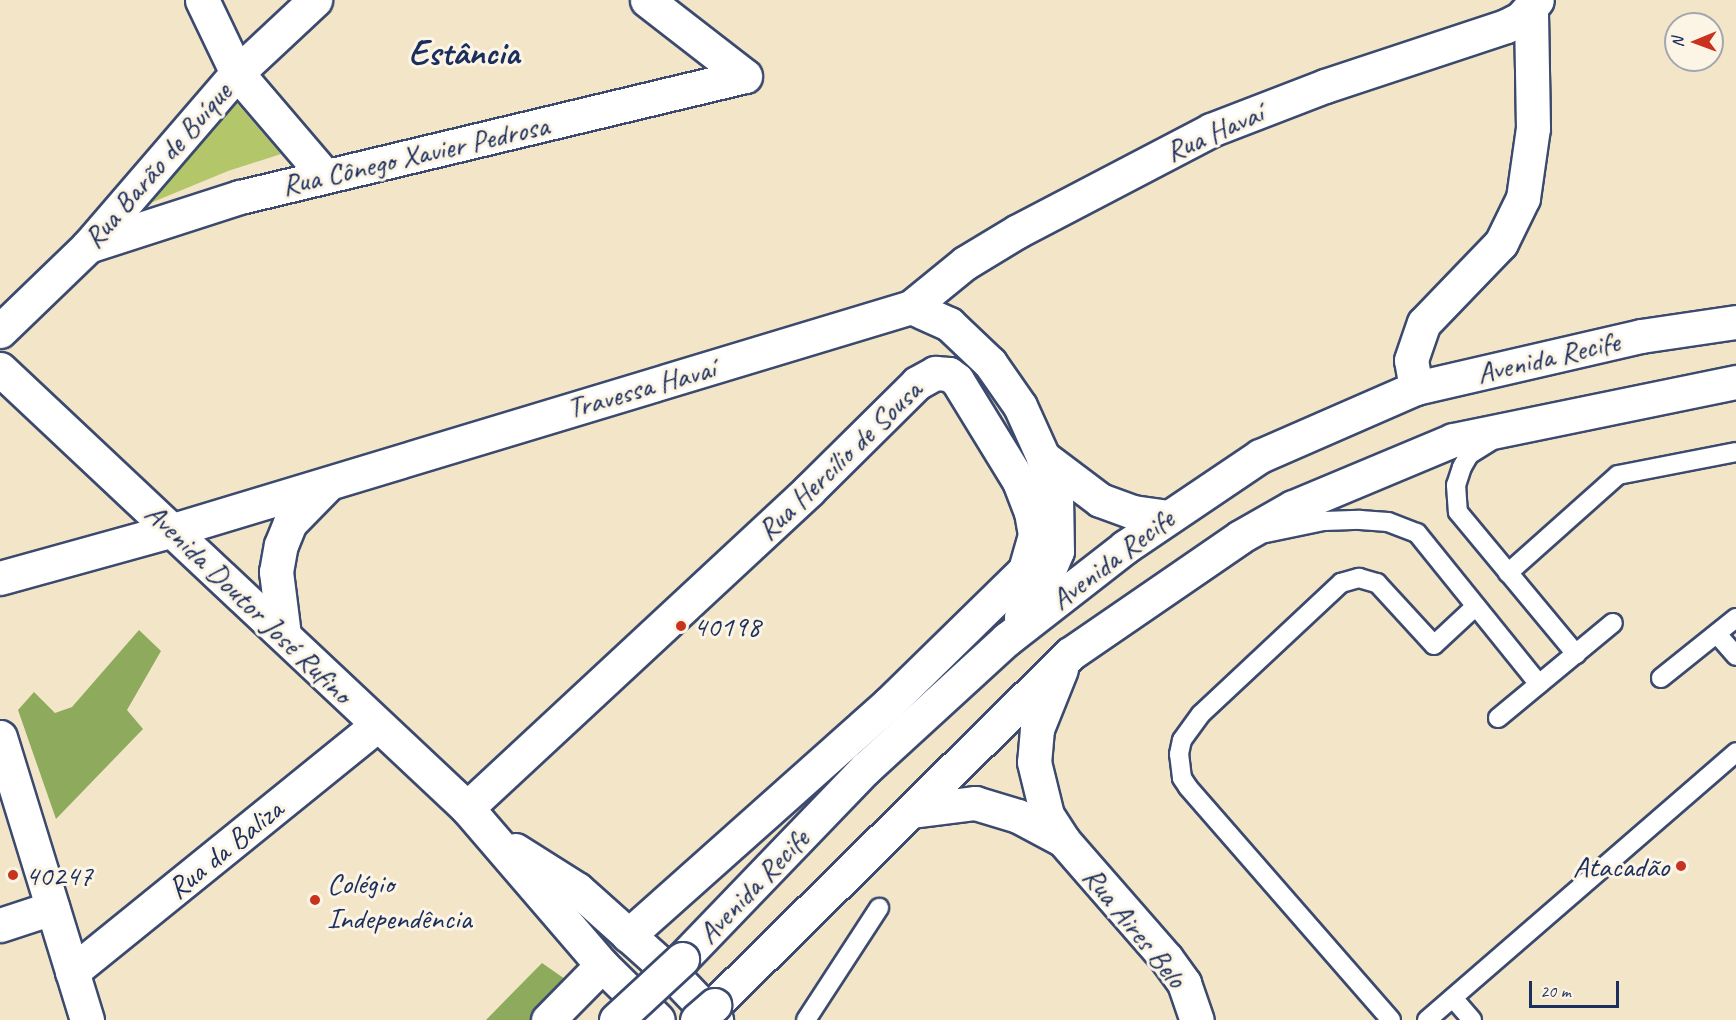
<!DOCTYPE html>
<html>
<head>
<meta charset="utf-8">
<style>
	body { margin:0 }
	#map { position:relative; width:1736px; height:1020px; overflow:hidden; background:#f3e5c8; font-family:Caveat,sans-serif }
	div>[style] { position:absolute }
	.green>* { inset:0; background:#b3c669 }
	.forest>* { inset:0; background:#8eab5d }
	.roads { filter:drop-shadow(2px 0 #3b4a6e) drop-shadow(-2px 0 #3b4a6e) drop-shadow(0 2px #3b4a6e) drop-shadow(0 -2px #3b4a6e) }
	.lane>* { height:18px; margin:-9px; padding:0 9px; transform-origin:9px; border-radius:9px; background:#fff }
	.street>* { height:33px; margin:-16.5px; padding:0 16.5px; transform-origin:16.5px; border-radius:16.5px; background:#fff }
	.primary>* { height:33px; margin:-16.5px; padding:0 16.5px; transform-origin:16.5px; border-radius:16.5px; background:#fff }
	.bridges { filter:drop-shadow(2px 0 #3b4a6e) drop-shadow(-2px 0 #3b4a6e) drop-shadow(0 2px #3b4a6e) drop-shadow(0 -2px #3b4a6e) }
	.primary-bridge>* { height:33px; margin:-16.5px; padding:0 16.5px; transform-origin:16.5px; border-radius:16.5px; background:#fff }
	.dots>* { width:16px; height:16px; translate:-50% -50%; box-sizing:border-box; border:3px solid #fcf5e5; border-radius:50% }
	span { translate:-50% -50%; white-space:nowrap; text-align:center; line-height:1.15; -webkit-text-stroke:6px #fcf5e5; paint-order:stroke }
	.street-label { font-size:30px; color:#1b2f5e }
	.poi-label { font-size:30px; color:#1b2f5e }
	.left { translate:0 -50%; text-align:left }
	.right { translate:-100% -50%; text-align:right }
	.district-label { font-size:36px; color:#1b2f5e; font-weight:700 }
	.north { position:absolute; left:1664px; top:12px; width:60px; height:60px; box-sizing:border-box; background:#fcf5e5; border:2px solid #a2a6af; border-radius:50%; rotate:269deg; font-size:16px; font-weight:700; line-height:24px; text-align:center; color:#1b2f5e }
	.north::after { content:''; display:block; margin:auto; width:21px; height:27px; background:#c8321e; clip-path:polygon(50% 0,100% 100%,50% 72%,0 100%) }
	.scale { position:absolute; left:1529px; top:981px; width:90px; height:27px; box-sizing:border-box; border:3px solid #1b2f5e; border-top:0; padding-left:8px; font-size:18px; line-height:21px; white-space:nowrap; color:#1b2f5e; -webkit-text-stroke:4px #fcf5e5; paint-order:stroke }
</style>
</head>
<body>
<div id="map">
	<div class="green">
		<div style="clip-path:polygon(231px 96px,281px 154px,228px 171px,119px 216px)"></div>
	</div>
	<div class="forest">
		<div style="clip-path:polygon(139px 630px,161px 651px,127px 710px,143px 729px,56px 819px,18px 710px,34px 692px,55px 713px,72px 707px)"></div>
		<div style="clip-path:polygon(542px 963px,565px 979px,559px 996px,535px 1020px,486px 1020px)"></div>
	</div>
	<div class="roads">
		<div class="lane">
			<div style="left:1491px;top:441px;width:26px;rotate:148deg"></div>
			<div style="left:1469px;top:455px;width:14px;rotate:120deg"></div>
			<div style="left:1462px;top:467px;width:19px;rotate:108deg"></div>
			<div style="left:1456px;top:485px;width:27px;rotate:86deg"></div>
			<div style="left:1458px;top:512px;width:185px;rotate:50.3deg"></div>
			<div style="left:1266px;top:533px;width:59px;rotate:-11.7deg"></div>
			<div style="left:1324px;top:521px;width:36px;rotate:-2deg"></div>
			<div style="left:1360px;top:520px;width:28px;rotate:4deg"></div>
			<div style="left:1388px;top:522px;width:31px;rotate:21deg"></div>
			<div style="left:1417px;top:533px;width:194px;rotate:51.1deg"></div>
			<div style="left:1508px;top:573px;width:147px;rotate:-41.7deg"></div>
			<div style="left:1618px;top:475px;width:120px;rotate:-11deg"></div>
			<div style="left:1717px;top:634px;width:29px;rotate:49deg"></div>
			<div style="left:1661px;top:678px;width:96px;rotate:-38.7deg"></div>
			<div style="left:1498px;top:718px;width:149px;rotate:-39.6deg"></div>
			<div style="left:1453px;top:998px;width:29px;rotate:49deg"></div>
			<div style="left:806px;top:1020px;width:134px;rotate:-56.9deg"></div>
			<div style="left:1391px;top:1020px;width:309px;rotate:-131.1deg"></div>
			<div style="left:1188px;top:787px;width:11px;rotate:-124deg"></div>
			<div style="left:1182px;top:778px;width:24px;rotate:-97deg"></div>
			<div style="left:1179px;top:754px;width:14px;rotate:-78deg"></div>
			<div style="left:1182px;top:740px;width:32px;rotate:-54deg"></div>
			<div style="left:1201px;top:714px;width:192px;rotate:-43.1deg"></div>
			<div style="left:1341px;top:583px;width:19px;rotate:-16deg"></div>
			<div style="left:1359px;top:578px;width:19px;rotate:16deg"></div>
			<div style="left:1377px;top:583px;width:84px;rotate:47.4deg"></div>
			<div style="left:1434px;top:645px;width:57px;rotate:-42.9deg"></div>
			<div style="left:1427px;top:1020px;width:409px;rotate:-40.9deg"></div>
		</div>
		<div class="street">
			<div style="left:202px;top:0;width:81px;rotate:64.4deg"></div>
			<div style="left:237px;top:73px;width:135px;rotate:49.5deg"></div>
			<div style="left:647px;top:0;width:124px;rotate:37.8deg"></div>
			<div style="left:88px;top:246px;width:160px;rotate:-17.9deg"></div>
			<div style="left:240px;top:197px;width:519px;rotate:-13.47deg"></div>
			<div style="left:911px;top:307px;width:70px;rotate:-39.2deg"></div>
			<div style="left:965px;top:263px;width:62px;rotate:-31.1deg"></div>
			<div style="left:1018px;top:231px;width:218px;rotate:-27.6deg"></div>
			<div style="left:1211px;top:130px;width:122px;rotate:-21.1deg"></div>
			<div style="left:1325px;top:86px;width:191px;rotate:-18.3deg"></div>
			<div style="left:1506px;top:26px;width:16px;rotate:-27deg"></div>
			<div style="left:1520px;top:19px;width:25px;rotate:-48deg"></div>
			<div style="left:0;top:331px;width:122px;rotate:-44deg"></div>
			<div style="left:88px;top:246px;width:228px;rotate:-49.3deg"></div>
			<div style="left:237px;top:73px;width:107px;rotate:-43.1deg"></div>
			<div style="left:1416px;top:388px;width:28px;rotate:-100deg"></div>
			<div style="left:1411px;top:360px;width:39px;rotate:-71deg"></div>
			<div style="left:1424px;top:323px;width:111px;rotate:-46.1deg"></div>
			<div style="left:1501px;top:243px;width:50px;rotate:-63.9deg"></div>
			<div style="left:1523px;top:198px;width:71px;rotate:-81.9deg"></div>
			<div style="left:1533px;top:128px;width:119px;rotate:-91deg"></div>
			<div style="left:0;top:578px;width:180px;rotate:-15.5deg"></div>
			<div style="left:467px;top:808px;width:466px;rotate:-42.9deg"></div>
			<div style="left:808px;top:491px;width:153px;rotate:-44.7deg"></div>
			<div style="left:917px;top:383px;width:21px;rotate:-29deg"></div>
			<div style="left:935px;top:373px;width:14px;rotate:4deg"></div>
			<div style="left:949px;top:374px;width:10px;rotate:37deg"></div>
			<div style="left:957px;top:380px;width:119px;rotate:58.5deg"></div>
			<div style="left:1019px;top:481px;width:33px;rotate:69deg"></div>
			<div style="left:1031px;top:512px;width:23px;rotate:80deg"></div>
			<div style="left:1035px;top:535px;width:36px;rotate:106deg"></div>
			<div style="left:1025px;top:570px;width:192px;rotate:135.6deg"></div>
			<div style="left:888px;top:704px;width:348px;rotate:138.3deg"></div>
			<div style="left:0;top:925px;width:55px;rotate:-18.1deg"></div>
			<div style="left:548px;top:1020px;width:77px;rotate:-45.5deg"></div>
		</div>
		<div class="primary">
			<div style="left:0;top:369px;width:641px;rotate:43.23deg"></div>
			<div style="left:467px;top:808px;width:207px;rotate:49.3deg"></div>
			<div style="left:602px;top:965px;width:78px;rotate:44.5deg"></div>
			<div style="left:1043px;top:457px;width:71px;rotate:37deg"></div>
			<div style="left:1100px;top:500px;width:35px;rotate:20deg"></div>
			<div style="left:1133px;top:512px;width:34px;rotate:8deg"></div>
			<div style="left:173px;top:530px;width:771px;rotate:-16.81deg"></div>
			<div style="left:911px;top:307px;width:42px;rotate:24.1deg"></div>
			<div style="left:949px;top:324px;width:57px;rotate:43.6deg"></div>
			<div style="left:990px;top:363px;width:52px;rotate:55.1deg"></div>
			<div style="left:1020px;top:406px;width:56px;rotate:65.7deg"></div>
			<div style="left:1043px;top:457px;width:40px;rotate:71.1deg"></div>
			<div style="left:1056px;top:495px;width:56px;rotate:89deg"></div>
			<div style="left:1057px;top:551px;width:30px;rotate:113deg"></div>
			<div style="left:1045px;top:579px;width:45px;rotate:122.3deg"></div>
			<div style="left:284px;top:635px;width:64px;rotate:-97.2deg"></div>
			<div style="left:276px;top:572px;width:27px;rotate:-80deg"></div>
			<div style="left:281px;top:545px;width:24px;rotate:-68deg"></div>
			<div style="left:290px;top:523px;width:54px;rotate:-45.7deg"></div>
			<div style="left:1061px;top:669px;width:65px;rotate:111.8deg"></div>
			<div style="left:1037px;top:729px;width:33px;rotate:95deg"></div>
			<div style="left:1034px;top:762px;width:55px;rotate:76.2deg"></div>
			<div style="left:1047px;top:815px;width:30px;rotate:57deg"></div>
			<div style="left:1063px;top:840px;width:157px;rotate:48.9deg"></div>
			<div style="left:1166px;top:958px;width:31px;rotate:54deg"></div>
			<div style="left:1184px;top:983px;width:39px;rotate:71deg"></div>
			<div style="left:0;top:737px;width:296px;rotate:72.9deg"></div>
			<div style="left:912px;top:811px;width:64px;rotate:-7.2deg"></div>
			<div style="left:975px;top:803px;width:45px;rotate:16.8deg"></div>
			<div style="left:1018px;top:816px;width:51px;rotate:28.1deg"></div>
			<div style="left:515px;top:850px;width:73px;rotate:32.2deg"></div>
			<div style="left:577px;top:889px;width:127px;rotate:41.8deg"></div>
			<div style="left:672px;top:974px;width:64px;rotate:46.3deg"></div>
			<div style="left:682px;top:959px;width:265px;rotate:-46.1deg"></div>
			<div style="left:866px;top:768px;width:191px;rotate:-42.5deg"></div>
			<div style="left:1007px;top:639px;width:150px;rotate:-37.9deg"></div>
			<div style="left:1125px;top:547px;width:163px;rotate:-34deg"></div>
			<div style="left:1260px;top:456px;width:170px;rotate:-23.6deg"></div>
			<div style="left:1416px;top:388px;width:231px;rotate:-13deg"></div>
			<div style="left:1641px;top:336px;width:96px;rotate:-8.4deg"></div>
			<div style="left:72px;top:972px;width:392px;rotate:-39deg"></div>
			<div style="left:714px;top:1005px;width:500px;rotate:-44.6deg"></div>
			<div style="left:1070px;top:654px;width:206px;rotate:-34.5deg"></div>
			<div style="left:1240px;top:537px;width:61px;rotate:-29.5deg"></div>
			<div style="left:1293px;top:507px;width:173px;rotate:-22.7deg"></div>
			<div style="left:1453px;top:440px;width:289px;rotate:-11.6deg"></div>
		</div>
	</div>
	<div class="bridges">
		<div class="primary-bridge">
			<div style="left:616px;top:1020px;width:90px;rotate:-42.7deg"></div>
			<div style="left:697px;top:1020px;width:23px;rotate:-41deg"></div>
		</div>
	</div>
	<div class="dots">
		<div style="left:681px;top:626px;background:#c8321e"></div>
		<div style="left:1681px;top:866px;background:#c8321e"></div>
		<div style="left:13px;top:875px;background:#c8321e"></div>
		<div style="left:315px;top:900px;background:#c8321e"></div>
	</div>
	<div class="street-label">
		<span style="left:1214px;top:132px;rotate:-24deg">Rua Havaí</span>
		<span style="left:415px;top:155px;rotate:-13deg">Rua Cônego Xavier Pedrosa</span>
		<span style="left:157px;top:165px;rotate:-49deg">Rua Barão de Buíque</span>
		<span style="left:1548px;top:357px;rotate:-13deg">Avenida Recife</span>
		<span style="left:641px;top:388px;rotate:-16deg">Travessa Havaí</span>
		<span style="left:839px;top:460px;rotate:-44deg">Rua Hercílio de Sousa</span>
		<span style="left:1112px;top:559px;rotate:-37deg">Avenida Recife</span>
		<span style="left:249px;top:603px;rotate:44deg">Avenida Doutor José Rufino</span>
		<span style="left:225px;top:849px;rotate:-39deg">Rua da Baliza</span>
		<span style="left:753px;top:886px;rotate:-46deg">Avenida Recife</span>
		<span style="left:1135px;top:927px;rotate:51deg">Rua Aires Belo</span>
	</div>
	<div class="poi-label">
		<span class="left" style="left:693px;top:626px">40198</span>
		<span class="right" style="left:1669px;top:866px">Atacadão</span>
		<span class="left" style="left:25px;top:875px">40247</span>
		<span class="left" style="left:327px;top:900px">Colégio<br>Independência</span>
	</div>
	<div class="district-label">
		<span style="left:464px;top:53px">Estância</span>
	</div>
	<div class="north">N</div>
	<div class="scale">20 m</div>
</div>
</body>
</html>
